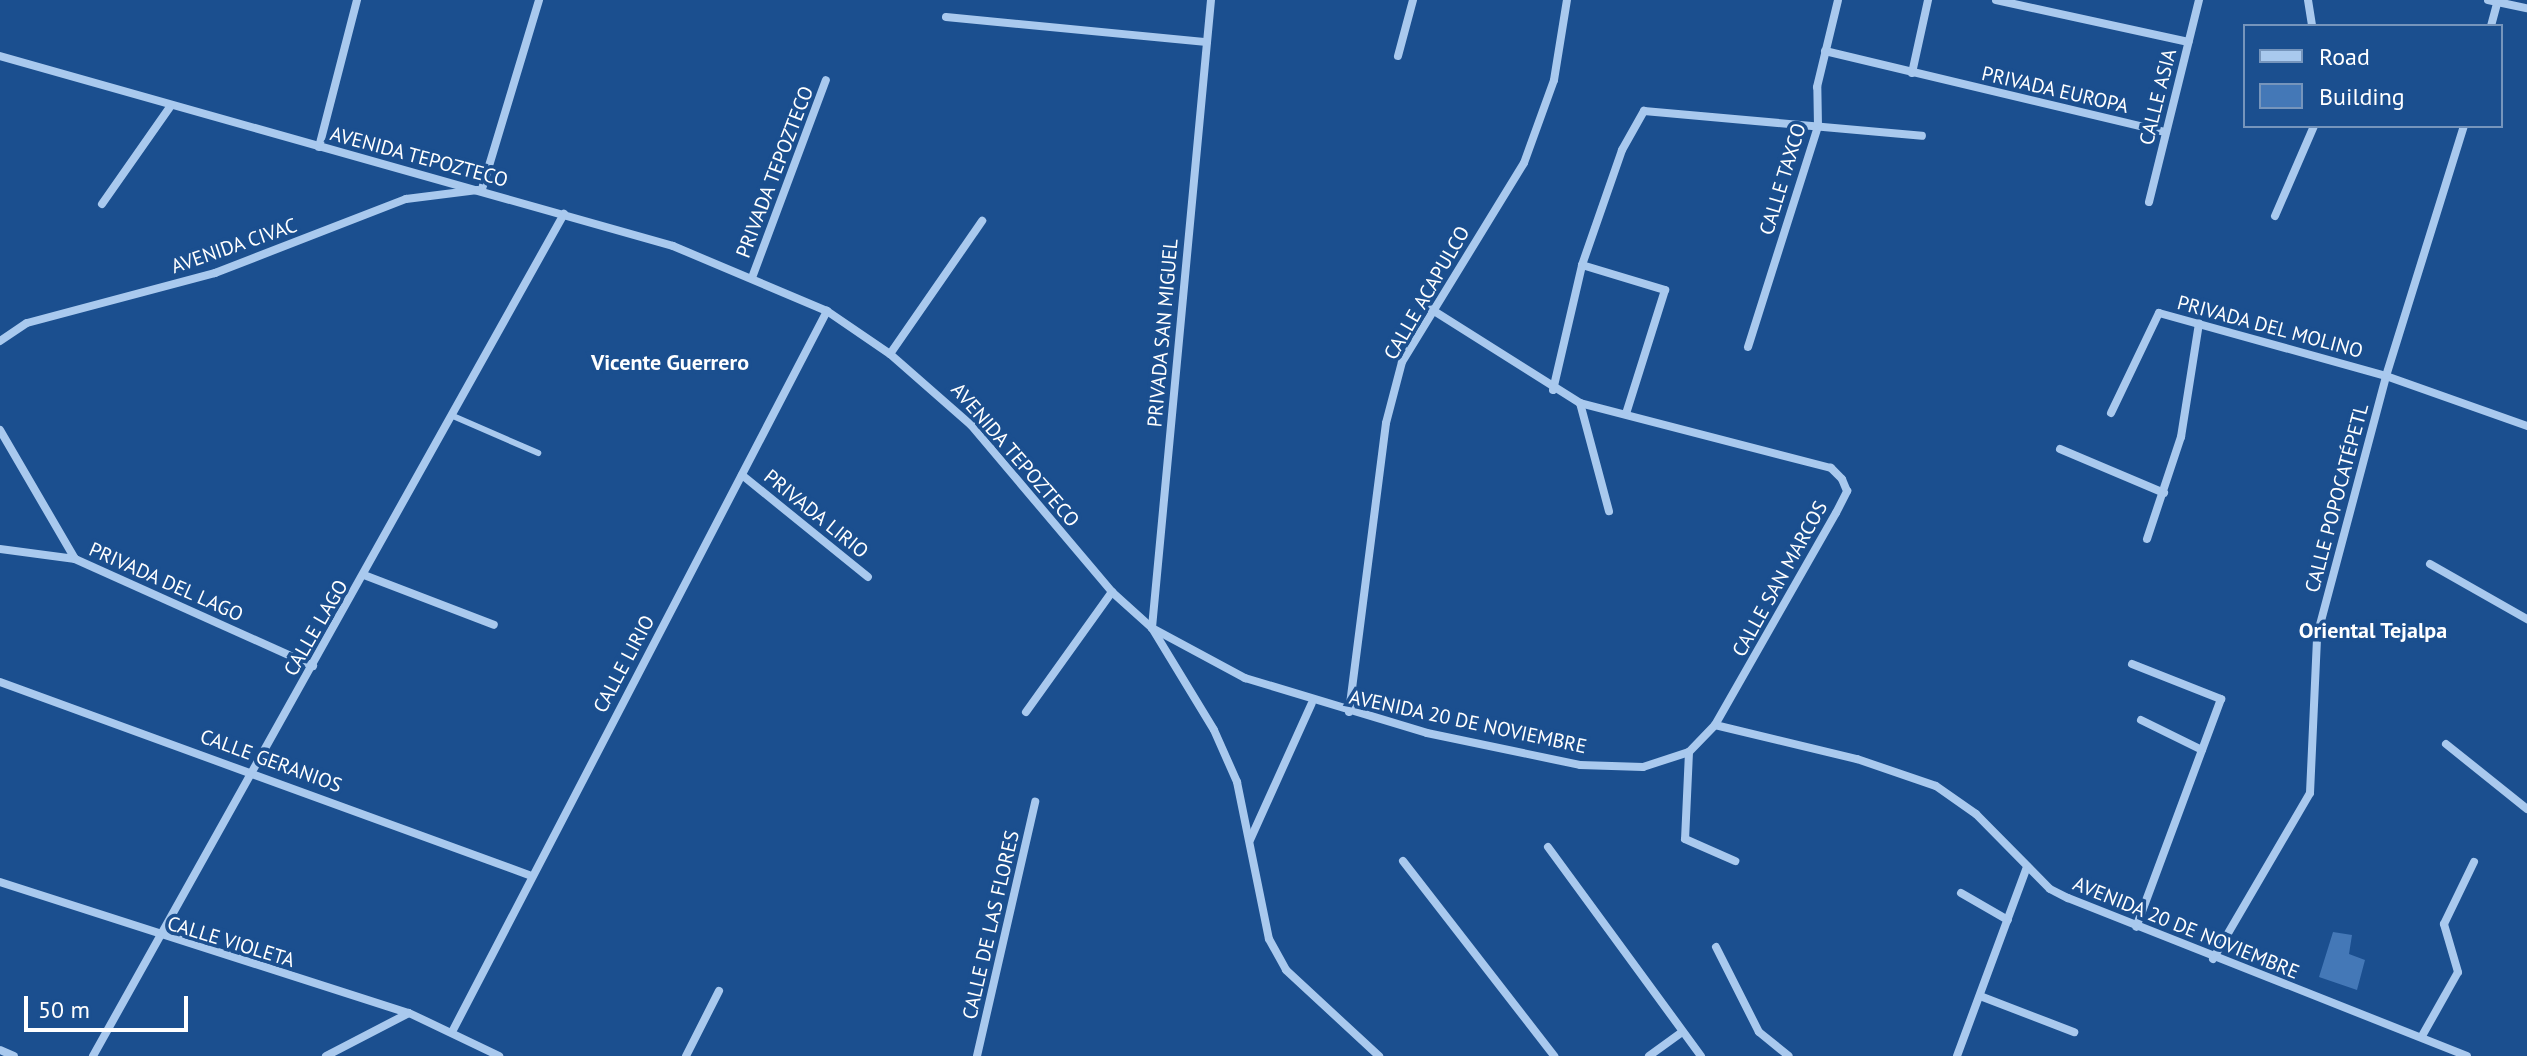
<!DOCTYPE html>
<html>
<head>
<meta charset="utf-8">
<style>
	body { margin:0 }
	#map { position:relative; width:2527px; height:1056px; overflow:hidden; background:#1b4f8f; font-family:"PT Sans",sans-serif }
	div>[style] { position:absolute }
	.building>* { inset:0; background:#4478b7 }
	.lane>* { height:6px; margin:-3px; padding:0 3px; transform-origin:3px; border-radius:3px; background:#a9c9ee }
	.street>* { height:8px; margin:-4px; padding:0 4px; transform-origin:4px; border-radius:4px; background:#a9c9ee }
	span { translate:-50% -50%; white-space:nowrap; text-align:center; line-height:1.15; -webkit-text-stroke:7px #1b4f8f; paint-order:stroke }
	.street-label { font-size:20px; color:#fff }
	.neighbourhood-label { font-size:22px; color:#fff; font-weight:700 }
	.legend { position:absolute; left:2243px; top:24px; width:260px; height:104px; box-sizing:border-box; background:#1b4f8f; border:2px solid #7695bc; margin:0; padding:10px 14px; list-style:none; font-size:24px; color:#fff }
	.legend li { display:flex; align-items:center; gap:16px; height:40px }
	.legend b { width:40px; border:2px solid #7695bc }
	.scale { position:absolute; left:24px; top:996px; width:164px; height:36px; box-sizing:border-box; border:4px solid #fff; border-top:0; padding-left:10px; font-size:24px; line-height:28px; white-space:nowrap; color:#fff; -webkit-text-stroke:6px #1b4f8f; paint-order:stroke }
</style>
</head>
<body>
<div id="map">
	<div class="building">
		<div style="clip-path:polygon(2333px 932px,2352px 935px,2349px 954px,2365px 960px,2357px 990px,2319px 977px)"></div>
	</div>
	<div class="lane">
		<div style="left:453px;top:416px;width:93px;rotate:23.5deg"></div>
	</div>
	<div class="street">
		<div style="left:1211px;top:0;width:631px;rotate:95.37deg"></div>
		<div style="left:1152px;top:628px;width:106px;rotate:28.3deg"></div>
		<div style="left:1245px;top:678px;width:190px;rotate:16.8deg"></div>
		<div style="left:1427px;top:733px;width:156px;rotate:11.8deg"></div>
		<div style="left:1580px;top:765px;width:63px;rotate:1.8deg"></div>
		<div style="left:1643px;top:767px;width:48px;rotate:-18.1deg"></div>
		<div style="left:1689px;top:752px;width:37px;rotate:-46deg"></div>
		<div style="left:1715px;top:725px;width:244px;rotate:-60.3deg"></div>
		<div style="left:1836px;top:513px;width:25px;rotate:-63deg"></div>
		<div style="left:1847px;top:491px;width:13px;rotate:-113deg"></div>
		<div style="left:1842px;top:479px;width:16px;rotate:-135deg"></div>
		<div style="left:1831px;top:468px;width:259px;rotate:-165.5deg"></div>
		<div style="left:1580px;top:403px;width:176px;rotate:-147.8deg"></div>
		<div style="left:1996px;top:0;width:197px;rotate:12.3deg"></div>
		<div style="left:2308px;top:0;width:26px;rotate:81deg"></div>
		<div style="left:2488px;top:0;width:40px;rotate:12deg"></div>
		<div style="left:946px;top:17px;width:262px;rotate:5.5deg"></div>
		<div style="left:2491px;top:26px;width:27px;rotate:-75deg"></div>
		<div style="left:1825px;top:51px;width:350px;rotate:13.4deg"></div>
		<div style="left:0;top:56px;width:699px;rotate:15.77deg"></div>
		<div style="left:673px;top:246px;width:167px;rotate:22.9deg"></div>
		<div style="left:827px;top:311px;width:76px;rotate:34.3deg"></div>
		<div style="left:890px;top:354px;width:108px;rotate:41.2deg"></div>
		<div style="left:971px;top:425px;width:219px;rotate:49.8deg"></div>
		<div style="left:1112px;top:592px;width:54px;rotate:42deg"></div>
		<div style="left:1152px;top:628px;width:119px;rotate:58.7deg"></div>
		<div style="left:1214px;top:730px;width:57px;rotate:66.1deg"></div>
		<div style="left:1237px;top:782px;width:160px;rotate:78.5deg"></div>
		<div style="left:1269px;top:939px;width:35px;rotate:61deg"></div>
		<div style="left:1286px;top:970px;width:127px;rotate:42.8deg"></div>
		<div style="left:1398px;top:56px;width:58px;rotate:-75deg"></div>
		<div style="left:1912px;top:73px;width:75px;rotate:-77.6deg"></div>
		<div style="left:319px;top:147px;width:152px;rotate:-75.5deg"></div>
		<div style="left:482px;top:189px;width:197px;rotate:-73.2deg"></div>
		<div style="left:2149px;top:202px;width:208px;rotate:-76.1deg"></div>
		<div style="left:102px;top:204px;width:118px;rotate:-55deg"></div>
		<div style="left:2275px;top:216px;width:98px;rotate:-66.6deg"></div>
		<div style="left:1582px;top:265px;width:87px;rotate:16.8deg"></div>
		<div style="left:1665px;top:290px;width:130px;rotate:107.5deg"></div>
		<div style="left:753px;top:275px;width:208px;rotate:-69.5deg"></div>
		<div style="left:0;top:341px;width:32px;rotate:-34deg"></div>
		<div style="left:27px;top:323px;width:195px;rotate:-14.9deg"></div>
		<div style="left:215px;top:273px;width:205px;rotate:-21.2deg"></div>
		<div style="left:406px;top:199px;width:72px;rotate:-7.2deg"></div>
		<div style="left:1748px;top:347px;width:232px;rotate:-72.4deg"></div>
		<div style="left:1818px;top:126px;width:39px;rotate:-91deg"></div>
		<div style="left:1817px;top:87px;width:89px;rotate:-76.4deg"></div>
		<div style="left:890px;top:354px;width:162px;rotate:-55.3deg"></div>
		<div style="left:1553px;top:390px;width:128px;rotate:-76.9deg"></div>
		<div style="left:1582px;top:265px;width:122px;rotate:-70.8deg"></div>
		<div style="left:1622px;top:150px;width:45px;rotate:-60.6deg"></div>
		<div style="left:1644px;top:111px;width:279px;rotate:5.1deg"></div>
		<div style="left:1580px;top:403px;width:112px;rotate:75deg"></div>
		<div style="left:2111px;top:413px;width:111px;rotate:-64.4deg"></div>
		<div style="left:2159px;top:313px;width:236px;rotate:15.5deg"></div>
		<div style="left:2386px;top:376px;width:150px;rotate:19.5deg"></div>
		<div style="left:0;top:430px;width:149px;rotate:59.8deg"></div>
		<div style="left:2060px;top:449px;width:113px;rotate:22.9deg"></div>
		<div style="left:742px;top:475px;width:162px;rotate:39deg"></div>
		<div style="left:2147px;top:539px;width:108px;rotate:-71.6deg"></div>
		<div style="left:2181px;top:437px;width:115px;rotate:-81deg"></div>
		<div style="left:0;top:549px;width:76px;rotate:7.6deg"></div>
		<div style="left:75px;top:559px;width:261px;rotate:24.2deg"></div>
		<div style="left:2430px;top:564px;width:112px;rotate:29.6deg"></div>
		<div style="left:364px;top:575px;width:139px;rotate:21deg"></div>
		<div style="left:2132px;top:664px;width:96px;rotate:21.5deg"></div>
		<div style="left:2221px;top:699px;width:243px;rotate:110.4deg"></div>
		<div style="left:0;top:682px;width:563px;rotate:20.04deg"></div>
		<div style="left:1026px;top:712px;width:148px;rotate:-54.4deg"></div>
		<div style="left:1349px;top:712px;width:291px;rotate:-82.7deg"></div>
		<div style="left:1386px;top:423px;width:63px;rotate:-75.3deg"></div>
		<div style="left:1402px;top:362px;width:233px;rotate:-58.5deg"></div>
		<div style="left:1524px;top:163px;width:88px;rotate:-70.1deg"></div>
		<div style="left:1554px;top:80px;width:81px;rotate:-80.8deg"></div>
		<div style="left:2141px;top:720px;width:68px;rotate:26.2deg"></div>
		<div style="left:1715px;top:725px;width:146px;rotate:13.5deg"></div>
		<div style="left:1857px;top:759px;width:83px;rotate:18.9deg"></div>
		<div style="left:1936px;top:786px;width:49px;rotate:35deg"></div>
		<div style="left:1976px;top:814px;width:105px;rotate:45.4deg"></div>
		<div style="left:2050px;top:889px;width:20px;rotate:27deg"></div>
		<div style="left:2068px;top:898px;width:429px;rotate:21.6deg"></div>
		<div style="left:2446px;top:744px;width:104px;rotate:38.7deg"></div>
		<div style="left:1689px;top:752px;width:87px;rotate:92.6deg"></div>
		<div style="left:1685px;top:839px;width:55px;rotate:23.7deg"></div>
		<div style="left:1250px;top:840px;width:150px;rotate:-65.7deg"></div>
		<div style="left:1548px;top:847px;width:259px;rotate:53.8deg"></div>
		<div style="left:1403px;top:861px;width:247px;rotate:52.2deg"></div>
		<div style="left:0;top:882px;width:429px;rotate:17.8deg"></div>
		<div style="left:409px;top:1013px;width:100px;rotate:25.5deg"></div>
		<div style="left:1961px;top:893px;width:54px;rotate:29.9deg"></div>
		<div style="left:1716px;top:947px;width:95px;rotate:63.2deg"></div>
		<div style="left:1759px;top:1032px;width:38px;rotate:39deg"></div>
		<div style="left:2213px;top:959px;width:192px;rotate:-59.7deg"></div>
		<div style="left:2310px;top:793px;width:157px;rotate:-87.4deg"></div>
		<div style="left:2317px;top:636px;width:269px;rotate:-75.1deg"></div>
		<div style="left:2386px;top:376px;width:262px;rotate:-72.7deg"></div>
		<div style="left:1980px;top:996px;width:101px;rotate:21deg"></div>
		<div style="left:452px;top:1032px;width:813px;rotate:-62.52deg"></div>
		<div style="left:2422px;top:1036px;width:73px;rotate:-60.6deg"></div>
		<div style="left:2458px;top:972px;width:50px;rotate:-106.3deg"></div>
		<div style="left:2444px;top:924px;width:69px;rotate:-64.2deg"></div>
		<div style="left:0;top:1050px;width:15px;rotate:23deg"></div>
		<div style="left:93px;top:1056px;width:965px;rotate:-60.78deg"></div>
		<div style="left:326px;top:1056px;width:93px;rotate:-27.4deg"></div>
		<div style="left:686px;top:1056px;width:73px;rotate:-63.1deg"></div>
		<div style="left:977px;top:1056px;width:261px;rotate:-77.1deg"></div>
		<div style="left:1649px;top:1056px;width:41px;rotate:-36deg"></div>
		<div style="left:1957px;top:1056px;width:202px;rotate:-69.7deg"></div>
	</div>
	<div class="street-label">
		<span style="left:2055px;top:90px;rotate:13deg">PRIVADA EUROPA</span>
		<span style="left:2158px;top:97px;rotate:-76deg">CALLE ASIA</span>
		<span style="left:419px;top:157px;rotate:15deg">AVENIDA TEPOZTECO</span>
		<span style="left:775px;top:172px;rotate:-69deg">PRIVADA TEPOZTECO</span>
		<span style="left:1783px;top:179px;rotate:-73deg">CALLE TAXCO</span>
		<span style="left:234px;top:246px;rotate:-19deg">AVENIDA CIVAC</span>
		<span style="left:1427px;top:293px;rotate:-60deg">CALLE ACAPULCO</span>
		<span style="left:2270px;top:327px;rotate:15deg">PRIVADA DEL MOLINO</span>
		<span style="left:1163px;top:333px;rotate:-85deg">PRIVADA SAN MIGUEL</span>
		<span style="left:1015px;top:455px;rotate:49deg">AVENIDA TEPOZTECO</span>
		<span style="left:2337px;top:498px;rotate:-75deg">CALLE POPOCATÉPETL</span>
		<span style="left:816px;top:514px;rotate:39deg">PRIVADA LIRIO</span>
		<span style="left:1780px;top:579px;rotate:-61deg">CALLE SAN MARCOS</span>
		<span style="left:166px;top:582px;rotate:24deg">PRIVADA DEL LAGO</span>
		<span style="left:316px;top:628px;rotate:-60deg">CALLE LAGO</span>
		<span style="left:624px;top:664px;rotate:-62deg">CALLE LIRIO</span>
		<span style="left:1468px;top:722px;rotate:12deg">AVENIDA 20 DE NOVIEMBRE</span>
		<span style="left:271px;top:761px;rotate:20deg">CALLE GERANIOS</span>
		<span style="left:991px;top:925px;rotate:-77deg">CALLE DE LAS FLORES</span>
		<span style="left:2186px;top:928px;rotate:22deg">AVENIDA 20 DE NOVIEMBRE</span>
		<span style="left:231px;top:942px;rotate:17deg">CALLE VIOLETA</span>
	</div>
	<div class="neighbourhood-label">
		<span style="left:670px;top:363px">Vicente Guerrero</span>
		<span style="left:2373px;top:631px">Oriental Tejalpa</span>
	</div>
	<ul class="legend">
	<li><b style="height:10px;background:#a9c9ee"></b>Road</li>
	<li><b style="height:22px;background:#4478b7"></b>Building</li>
	</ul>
	<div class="scale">50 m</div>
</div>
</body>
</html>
